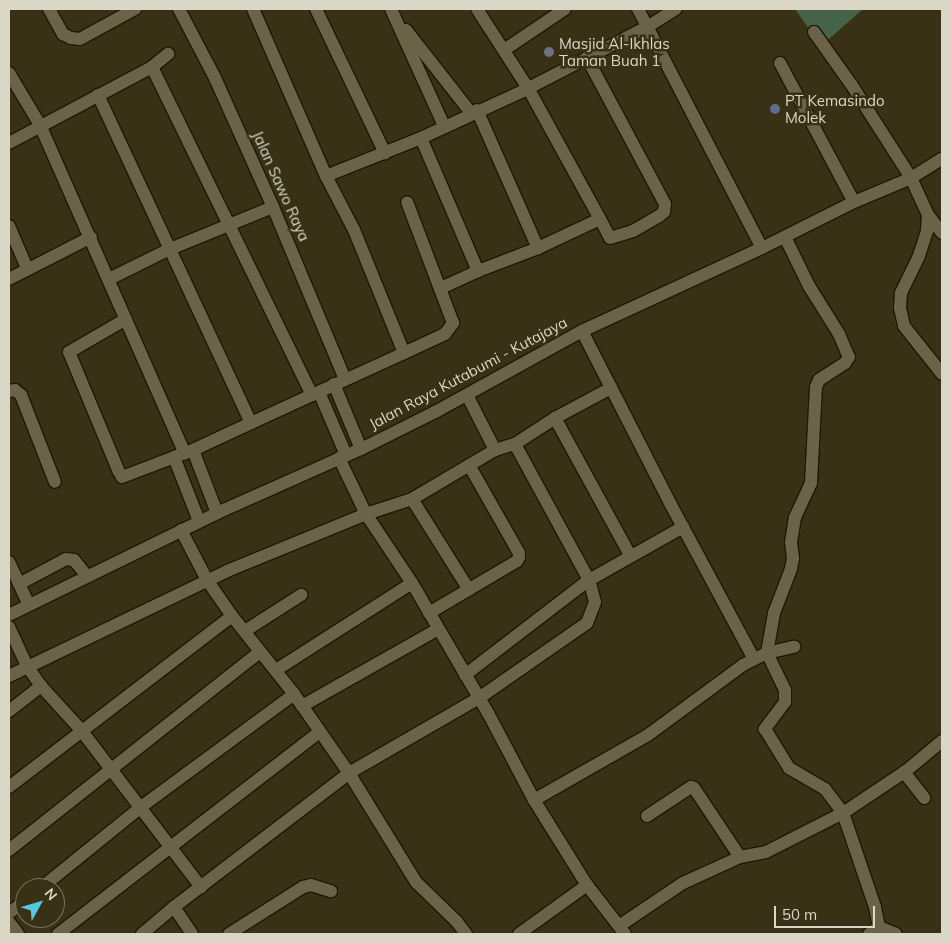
<!DOCTYPE html>
<html>
<head>
<meta charset="utf-8">
<style>
	body { margin:0 }
	#map { position:relative; width:951px; height:943px; overflow:hidden; background:#383116; font-family:Mulish,sans-serif }
	div>[style] { position:absolute }
	.green>* { inset:0; background:#456348 }
	.roads { filter:drop-shadow(1px 0 #1f1800) drop-shadow(-1px 0 #1f1800) drop-shadow(0 1px #1f1800) drop-shadow(0 -1px #1f1800) }
	.minor>* { height:12px; margin:-6px; padding:0 6px; transform-origin:6px; border-radius:6px; background:#6b6347 }
	.tertiary>* { height:12px; margin:-6px; padding:0 6px; transform-origin:6px; border-radius:6px; background:#6b6347 }
	.dots>* { width:14px; height:14px; translate:-50% -50%; box-sizing:border-box; border:2px solid #383116; border-radius:50% }
	span { translate:-50% -50%; white-space:nowrap; text-align:center; line-height:1.15; -webkit-text-stroke:5px #383116; paint-order:stroke }
	.poi-label { font-size:15px; color:#dbd7c7 }
	.left { translate:0 -50%; text-align:left }
	.street-label { font-size:15px; color:#dbd7c7 }
	.frame { position:absolute; inset:0; border:10px solid #dbd7c7; pointer-events:none }
	.north { position:absolute; left:15px; top:878px; width:50px; height:50px; box-sizing:border-box; background:#383116; border:1px solid #79735d; border-radius:50%; rotate:51deg; font-size:14px; font-weight:700; line-height:20px; text-align:center; color:#dbd7c7 }
	.north::after { content:''; display:block; margin:auto; width:18px; height:22px; background:#55cadf; clip-path:polygon(50% 0,100% 100%,50% 72%,0 100%) }
	.scale { position:absolute; left:774px; top:906px; width:101px; height:22px; box-sizing:border-box; border:2px solid #dbd7c7; border-top:0; padding-left:6px; font-size:15px; line-height:18px; white-space:nowrap; color:#dbd7c7; -webkit-text-stroke:4px #383116; paint-order:stroke }
</style>
</head>
<body>
<div id="map">
	<div class="green">
		<div style="clip-path:polygon(795px 9px,863px 9px,821px 46px)"></div>
	</div>
	<div class="roads">
		<div class="minor">
			<div style="left:49px;top:9px;width:29px;rotate:61deg"></div>
			<div style="left:63px;top:34px;width:9px;rotate:27deg"></div>
			<div style="left:71px;top:38px;width:9px;rotate:6deg"></div>
			<div style="left:80px;top:39px;width:63px;rotate:-28.6deg"></div>
			<div style="left:179px;top:9px;width:78px;rotate:62.4deg"></div>
			<div style="left:215px;top:78px;width:141px;rotate:65.8deg"></div>
			<div style="left:273px;top:207px;width:186px;rotate:67.3deg"></div>
			<div style="left:316px;top:9px;width:160px;rotate:64.4deg"></div>
			<div style="left:391px;top:9px;width:128px;rotate:65.6deg"></div>
			<div style="left:477px;top:9px;width:94px;rotate:57.2deg"></div>
			<div style="left:528px;top:88px;width:149px;rotate:61.2deg"></div>
			<div style="left:638px;top:9px;width:269px;rotate:62.6deg"></div>
			<div style="left:406px;top:30px;width:105px;rotate:51.9deg"></div>
			<div style="left:814px;top:32px;width:64px;rotate:54.6deg"></div>
			<div style="left:851px;top:84px;width:112px;rotate:57.4deg"></div>
			<div style="left:911px;top:178px;width:41px;rotate:65.3deg"></div>
			<div style="left:928px;top:215px;width:16px;rotate:94deg"></div>
			<div style="left:927px;top:231px;width:28px;rotate:108deg"></div>
			<div style="left:918px;top:258px;width:39px;rotate:116deg"></div>
			<div style="left:901px;top:293px;width:15px;rotate:94deg"></div>
			<div style="left:900px;top:308px;width:18px;rotate:77deg"></div>
			<div style="left:904px;top:326px;width:61px;rotate:51.6deg"></div>
			<div style="left:504px;top:50px;width:73px;rotate:-33.9deg"></div>
			<div style="left:780px;top:63px;width:157px;rotate:62deg"></div>
			<div style="left:152px;top:67px;width:21px;rotate:-39deg"></div>
			<div style="left:9px;top:73px;width:61px;rotate:59.2deg"></div>
			<div style="left:40px;top:125px;width:359px;rotate:66.2deg"></div>
			<div style="left:185px;top:453px;width:9px;rotate:-21deg"></div>
			<div style="left:193px;top:450px;width:67px;rotate:69.1deg"></div>
			<div style="left:98px;top:95px;width:362px;rotate:65deg"></div>
			<div style="left:251px;top:423px;width:67px;rotate:-24.7deg"></div>
			<div style="left:477px;top:110px;width:151px;rotate:66.2deg"></div>
			<div style="left:538px;top:248px;width:68px;rotate:-25.1deg"></div>
			<div style="left:600px;top:219px;width:21px;rotate:62deg"></div>
			<div style="left:610px;top:238px;width:24px;rotate:-17deg"></div>
			<div style="left:633px;top:231px;width:30px;rotate:-30deg"></div>
			<div style="left:659px;top:216px;width:6px;rotate:-39deg"></div>
			<div style="left:664px;top:212px;width:8px;rotate:-83deg"></div>
			<div style="left:665px;top:204px;width:166px;rotate:-118.1deg"></div>
			<div style="left:421px;top:138px;width:145px;rotate:66.8deg"></div>
			<div style="left:478px;top:271px;width:64px;rotate:-21deg"></div>
			<div style="left:9px;top:143px;width:162px;rotate:-28deg"></div>
			<div style="left:152px;top:67px;width:365px;rotate:64deg"></div>
			<div style="left:312px;top:395px;width:101px;rotate:-24.5deg"></div>
			<div style="left:404px;top:353px;width:133px;rotate:-112.1deg"></div>
			<div style="left:354px;top:230px;width:61px;rotate:-117.4deg"></div>
			<div style="left:326px;top:176px;width:182px;rotate:-113.6deg"></div>
			<div style="left:326px;top:176px;width:102px;rotate:-21.8deg"></div>
			<div style="left:421px;top:138px;width:110px;rotate:-24.7deg"></div>
			<div style="left:521px;top:92px;width:142px;rotate:-27.3deg"></div>
			<div style="left:647px;top:27px;width:34px;rotate:-32deg"></div>
			<div style="left:928px;top:215px;width:23px;rotate:52deg"></div>
			<div style="left:9px;top:226px;width:46px;rotate:66.8deg"></div>
			<div style="left:785px;top:237px;width:55px;rotate:63.9deg"></div>
			<div style="left:809px;top:286px;width:57px;rotate:58deg"></div>
			<div style="left:839px;top:334px;width:25px;rotate:67deg"></div>
			<div style="left:849px;top:357px;width:7px;rotate:124deg"></div>
			<div style="left:845px;top:363px;width:31px;rotate:147deg"></div>
			<div style="left:819px;top:380px;width:8px;rotate:113deg"></div>
			<div style="left:816px;top:387px;width:96px;rotate:93deg"></div>
			<div style="left:811px;top:483px;width:38px;rotate:115deg"></div>
			<div style="left:795px;top:517px;width:25px;rotate:99deg"></div>
			<div style="left:791px;top:542px;width:16px;rotate:83deg"></div>
			<div style="left:793px;top:558px;width:11px;rotate:100deg"></div>
			<div style="left:791px;top:569px;width:47px;rotate:111.1deg"></div>
			<div style="left:774px;top:613px;width:41px;rotate:99.9deg"></div>
			<div style="left:767px;top:653px;width:41px;rotate:64.1deg"></div>
			<div style="left:785px;top:690px;width:12px;rotate:90deg"></div>
			<div style="left:785px;top:702px;width:34px;rotate:127deg"></div>
			<div style="left:765px;top:729px;width:46px;rotate:58.4deg"></div>
			<div style="left:789px;top:768px;width:42px;rotate:30.3deg"></div>
			<div style="left:825px;top:789px;width:30px;rotate:53deg"></div>
			<div style="left:843px;top:813px;width:99px;rotate:71.2deg"></div>
			<div style="left:875px;top:907px;width:20px;rotate:79deg"></div>
			<div style="left:9px;top:279px;width:92px;rotate:-27.1deg"></div>
			<div style="left:109px;top:279px;width:68px;rotate:-26.2deg"></div>
			<div style="left:170px;top:249px;width:111px;rotate:-22.2deg"></div>
			<div style="left:441px;top:288px;width:41px;rotate:-24.7deg"></div>
			<div style="left:126px;top:319px;width:66px;rotate:149.9deg"></div>
			<div style="left:69px;top:352px;width:128px;rotate:67.4deg"></div>
			<div style="left:118px;top:470px;width:8px;rotate:60deg"></div>
			<div style="left:122px;top:477px;width:67px;rotate:-20.9deg"></div>
			<div style="left:582px;top:331px;width:195px;rotate:62.9deg"></div>
			<div style="left:671px;top:505px;width:175px;rotate:61.7deg"></div>
			<div style="left:404px;top:353px;width:45px;rotate:-24.9deg"></div>
			<div style="left:445px;top:334px;width:14px;rotate:-54deg"></div>
			<div style="left:453px;top:323px;width:129px;rotate:-110.8deg"></div>
			<div style="left:334px;top:384px;width:70px;rotate:67.4deg"></div>
			<div style="left:9px;top:391px;width:6px;rotate:-9deg"></div>
			<div style="left:15px;top:390px;width:8px;rotate:40deg"></div>
			<div style="left:21px;top:395px;width:93px;rotate:68.7deg"></div>
			<div style="left:319px;top:392px;width:69px;rotate:66.8deg"></div>
			<div style="left:467px;top:395px;width:62px;rotate:63deg"></div>
			<div style="left:555px;top:418px;width:156px;rotate:61.3deg"></div>
			<div style="left:193px;top:450px;width:64px;rotate:-25deg"></div>
			<div style="left:174px;top:457px;width:69px;rotate:68.7deg"></div>
			<div style="left:339px;top:458px;width:62px;rotate:64.3deg"></div>
			<div style="left:366px;top:514px;width:83px;rotate:56.3deg"></div>
			<div style="left:412px;top:583px;width:151px;rotate:59.7deg"></div>
			<div style="left:488px;top:713px;width:98px;rotate:62.1deg"></div>
			<div style="left:534px;top:800px;width:100px;rotate:58.1deg"></div>
			<div style="left:587px;top:885px;width:62px;rotate:52.2deg"></div>
			<div style="left:412px;top:499px;width:107px;rotate:57.9deg"></div>
			<div style="left:181px;top:530px;width:56px;rotate:62.5deg"></div>
			<div style="left:207px;top:580px;width:44px;rotate:55.2deg"></div>
			<div style="left:232px;top:616px;width:100px;rotate:51.5deg"></div>
			<div style="left:294px;top:694px;width:96px;rotate:55.2deg"></div>
			<div style="left:349px;top:773px;width:128px;rotate:58.4deg"></div>
			<div style="left:416px;top:882px;width:57px;rotate:44.3deg"></div>
			<div style="left:457px;top:922px;width:15px;rotate:53deg"></div>
			<div style="left:9px;top:562px;width:47px;rotate:65.1deg"></div>
			<div style="left:19px;top:584px;width:53px;rotate:-28deg"></div>
			<div style="left:66px;top:559px;width:8px;rotate:7deg"></div>
			<div style="left:74px;top:560px;width:19px;rotate:51deg"></div>
			<div style="left:429px;top:613px;width:102px;rotate:-30.6deg"></div>
			<div style="left:517px;top:561px;width:4px;rotate:-63deg"></div>
			<div style="left:519px;top:557px;width:4px;rotate:-90deg"></div>
			<div style="left:519px;top:553px;width:101px;rotate:-119.6deg"></div>
			<div style="left:9px;top:627px;width:43px;rotate:65.2deg"></div>
			<div style="left:27px;top:666px;width:24px;rotate:55deg"></div>
			<div style="left:41px;top:686px;width:59px;rotate:47.7deg"></div>
			<div style="left:81px;top:730px;width:198px;rotate:52.6deg"></div>
			<div style="left:245px;top:631px;width:67px;rotate:-32.7deg"></div>
			<div style="left:276px;top:670px;width:161px;rotate:-32.6deg"></div>
			<div style="left:465px;top:675px;width:156px;rotate:-37.5deg"></div>
			<div style="left:589px;top:580px;width:108px;rotate:-29.4deg"></div>
			<div style="left:9px;top:676px;width:242px;rotate:-25.7deg"></div>
			<div style="left:227px;top:571px;width:150px;rotate:-22.3deg"></div>
			<div style="left:366px;top:514px;width:48px;rotate:-18.1deg"></div>
			<div style="left:412px;top:499px;width:96px;rotate:-30.6deg"></div>
			<div style="left:495px;top:450px;width:21px;rotate:-17deg"></div>
			<div style="left:515px;top:444px;width:48px;rotate:-33deg"></div>
			<div style="left:555px;top:418px;width:64px;rotate:-28.2deg"></div>
			<div style="left:302px;top:706px;width:156px;rotate:-29.5deg"></div>
			<div style="left:9px;top:711px;width:41px;rotate:-38deg"></div>
			<div style="left:904px;top:772px;width:33px;rotate:52deg"></div>
			<div style="left:9px;top:787px;width:281px;rotate:-37.5deg"></div>
			<div style="left:534px;top:800px;width:131px;rotate:-29.7deg"></div>
			<div style="left:648px;top:735px;width:118px;rotate:-36.4deg"></div>
			<div style="left:743px;top:665px;width:27px;rotate:-27deg"></div>
			<div style="left:767px;top:653px;width:28px;rotate:-13deg"></div>
			<div style="left:647px;top:816px;width:53px;rotate:-33.4deg"></div>
			<div style="left:691px;top:787px;width:3px;rotate:18deg"></div>
			<div style="left:694px;top:788px;width:83px;rotate:56.3deg"></div>
			<div style="left:9px;top:850px;width:320px;rotate:-38.3deg"></div>
			<div style="left:41px;top:888px;width:129px;rotate:-39deg"></div>
			<div style="left:141px;top:807px;width:190px;rotate:-36.4deg"></div>
			<div style="left:174px;top:907px;width:32px;rotate:56deg"></div>
			<div style="left:9px;top:913px;width:20px;rotate:-37deg"></div>
			<div style="left:9px;top:922px;width:15px;rotate:53deg"></div>
			<div style="left:619px;top:926px;width:77px;rotate:-33.9deg"></div>
			<div style="left:683px;top:883px;width:63px;rotate:-24.5deg"></div>
			<div style="left:740px;top:857px;width:26px;rotate:-11deg"></div>
			<div style="left:766px;top:852px;width:86px;rotate:-26.9deg"></div>
			<div style="left:843px;top:813px;width:76px;rotate:-33.7deg"></div>
			<div style="left:906px;top:771px;width:47px;rotate:-39.8deg"></div>
			<div style="left:879px;top:927px;width:18px;rotate:22deg"></div>
			<div style="left:58px;top:934px;width:330px;rotate:-37.7deg"></div>
			<div style="left:142px;top:934px;width:42px;rotate:-40.2deg"></div>
			<div style="left:174px;top:907px;width:220px;rotate:-37.4deg"></div>
			<div style="left:349px;top:773px;width:150px;rotate:-30deg"></div>
			<div style="left:479px;top:698px;width:131px;rotate:-34.8deg"></div>
			<div style="left:587px;top:623px;width:22px;rotate:-69deg"></div>
			<div style="left:595px;top:602px;width:23px;rotate:-105deg"></div>
			<div style="left:589px;top:580px;width:155px;rotate:-118.6deg"></div>
			<div style="left:229px;top:934px;width:88px;rotate:-32.4deg"></div>
			<div style="left:303px;top:887px;width:8px;rotate:-14deg"></div>
			<div style="left:311px;top:885px;width:21px;rotate:17deg"></div>
			<div style="left:519px;top:934px;width:84px;rotate:-35.8deg"></div>
			<div style="left:869px;top:934px;width:12px;rotate:-35deg"></div>
		</div>
		<div class="tertiary">
			<div style="left:9px;top:615px;width:232px;rotate:-26.1deg"></div>
			<div style="left:217px;top:513px;width:158px;rotate:-24deg"></div>
			<div style="left:361px;top:449px;width:83px;rotate:-26.6deg"></div>
			<div style="left:435px;top:412px;width:168px;rotate:-28.9deg"></div>
			<div style="left:582px;top:331px;width:198px;rotate:-24.8deg"></div>
			<div style="left:762px;top:248px;width:103px;rotate:-26.6deg"></div>
			<div style="left:854px;top:202px;width:62px;rotate:-22.8deg"></div>
			<div style="left:911px;top:178px;width:36px;rotate:-32deg"></div>
		</div>
	</div>
	<div class="dots">
		<div style="left:549px;top:52px;background:#6b7280"></div>
		<div style="left:775px;top:109px;background:#5c6f8a"></div>
	</div>
	<div class="poi-label">
		<span class="left" style="left:559px;top:52px">Masjid Al-Ikhlas<br>Taman Buah 1</span>
		<span class="left" style="left:785px;top:109px">PT Kemasindo<br>Molek</span>
	</div>
	<div class="street-label">
		<span style="left:281px;top:186px;rotate:66deg">Jalan Sawo Raya</span>
		<span style="left:468px;top:373px;rotate:-28deg">Jalan Raya Kutabumi - Kutajaya</span>
	</div>
	<div class="frame"></div>
	<div class="north">N</div>
	<div class="scale">50 m</div>
</div>
</body>
</html>
